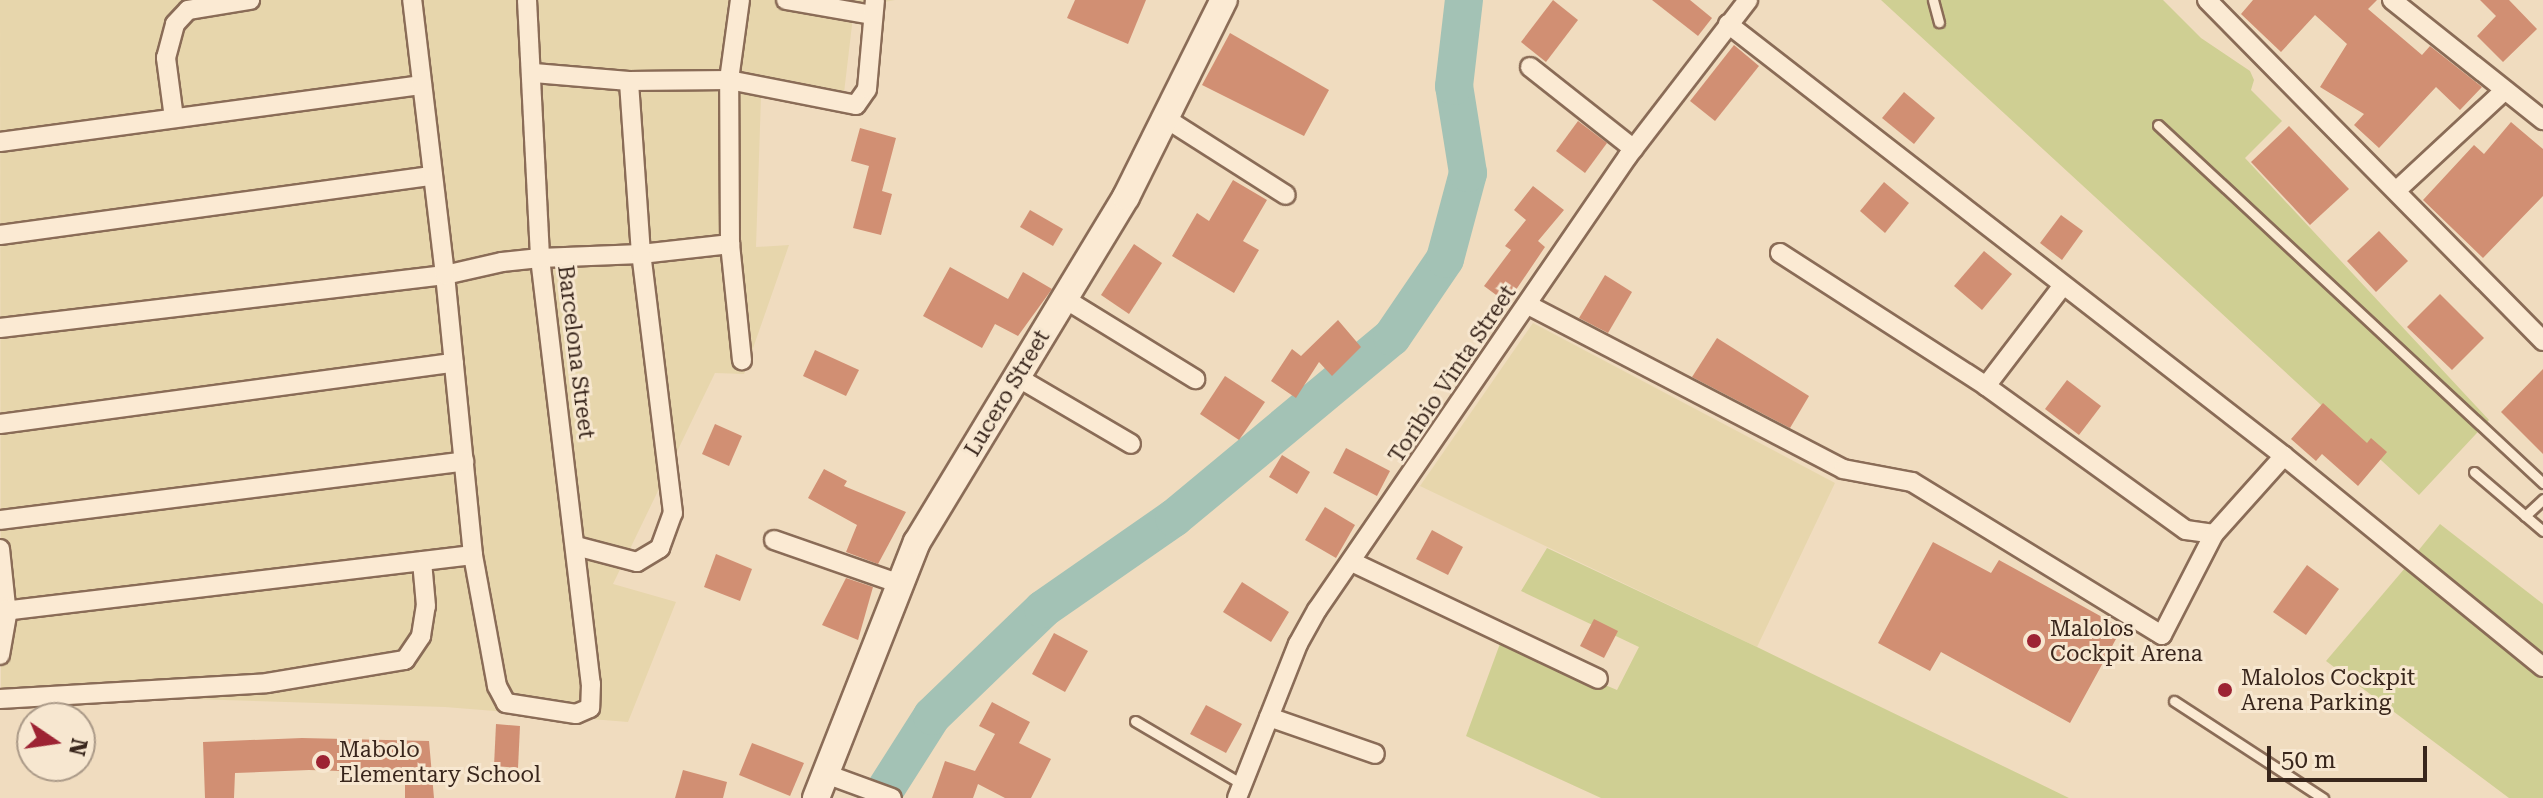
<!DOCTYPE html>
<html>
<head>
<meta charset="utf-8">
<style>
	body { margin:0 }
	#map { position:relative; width:2543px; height:798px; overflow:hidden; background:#f0dcbf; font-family:"Roboto Serif",serif }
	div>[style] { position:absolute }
	.farmland>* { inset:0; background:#e7d6ac }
	.green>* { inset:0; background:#cfcf93 }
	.river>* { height:38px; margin:-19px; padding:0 19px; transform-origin:19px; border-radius:19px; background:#a3c2b5 }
	.building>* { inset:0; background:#d18f73 }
	.roads { filter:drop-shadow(2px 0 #8a6c57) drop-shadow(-2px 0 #8a6c57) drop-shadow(0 2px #8a6c57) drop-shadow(0 -2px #8a6c57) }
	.lane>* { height:9px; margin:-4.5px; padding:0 4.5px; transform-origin:4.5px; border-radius:4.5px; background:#fbead3 }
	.street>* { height:18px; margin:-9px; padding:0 9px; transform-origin:9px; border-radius:9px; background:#fbead3 }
	.secondary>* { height:26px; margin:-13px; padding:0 13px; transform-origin:13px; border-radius:13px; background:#fbead3 }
	.dots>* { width:22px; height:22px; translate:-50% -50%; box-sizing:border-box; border:4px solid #f7e7d0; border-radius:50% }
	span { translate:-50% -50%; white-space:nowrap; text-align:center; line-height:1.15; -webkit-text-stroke:6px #f7e7d0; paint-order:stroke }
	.street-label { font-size:22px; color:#39261c }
	.poi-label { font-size:22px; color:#39261c }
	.left { translate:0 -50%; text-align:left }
	.north { position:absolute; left:16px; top:702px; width:80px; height:80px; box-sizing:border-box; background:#f7e7d0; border:2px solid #ab9a88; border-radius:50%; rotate:103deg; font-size:22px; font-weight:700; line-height:32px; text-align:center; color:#39261c }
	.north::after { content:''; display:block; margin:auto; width:28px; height:36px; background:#9d2333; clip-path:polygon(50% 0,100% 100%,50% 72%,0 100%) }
	.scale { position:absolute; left:2267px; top:746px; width:160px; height:36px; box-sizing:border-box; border:4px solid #39261c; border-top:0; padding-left:10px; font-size:24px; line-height:28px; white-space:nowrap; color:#39261c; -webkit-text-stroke:6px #f7e7d0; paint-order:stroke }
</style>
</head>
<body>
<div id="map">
	<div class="farmland">
		<div style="clip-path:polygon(0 0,895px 0,854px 8px,844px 93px,761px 97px,756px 247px,789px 245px,744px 374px,715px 373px,613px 584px,676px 602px,628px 722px,445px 707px,1px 693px)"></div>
		<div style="clip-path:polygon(1533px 323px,1835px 483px,1757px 647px,1420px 486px)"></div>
	</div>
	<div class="green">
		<div style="clip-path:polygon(1881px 0,2163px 0,2201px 38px,2250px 71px,2254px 80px,2251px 90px,2282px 121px,2245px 158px,2489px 420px,2419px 495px)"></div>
		<div style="clip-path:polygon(2440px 524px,2543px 604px,2543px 665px,2409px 562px)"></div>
		<div style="clip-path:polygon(1547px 548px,1757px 647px,2069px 798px,1601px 798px,1466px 736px,1501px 641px,1617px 690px,1639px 647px,1521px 591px)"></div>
		<div style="clip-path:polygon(2405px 568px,2543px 679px,2543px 798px,2509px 798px,2326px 661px)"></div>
	</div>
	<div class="river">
		<div style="left:880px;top:798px;width:97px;rotate:-57.6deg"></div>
		<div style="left:932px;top:716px;width:154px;rotate:-43.9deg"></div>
		<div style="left:1043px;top:609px;width:160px;rotate:-34.8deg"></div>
		<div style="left:1174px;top:518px;width:283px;rotate:-39.7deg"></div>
		<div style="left:1392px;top:337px;width:94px;rotate:-55.8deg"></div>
		<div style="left:1445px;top:259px;width:89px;rotate:-75deg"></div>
		<div style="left:1468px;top:173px;width:88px;rotate:-99.1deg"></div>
		<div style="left:1454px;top:86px;width:87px;rotate:-83.4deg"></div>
	</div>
	<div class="building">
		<div style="clip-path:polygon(1075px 0,1146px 0,1128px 44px,1067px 18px)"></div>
		<div style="clip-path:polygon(1553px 0,1578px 20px,1546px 62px,1521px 42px)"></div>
		<div style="clip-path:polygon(1652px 0,1690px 0,1712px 18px,1698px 36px)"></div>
		<div style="clip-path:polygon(2253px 0,2377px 0,2368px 9px,2422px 55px,2430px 46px,2482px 87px,2460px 110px,2436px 87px,2379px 148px,2354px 125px,2364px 114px,2320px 87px,2347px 44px,2315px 15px,2281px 52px,2241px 14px)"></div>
		<div style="clip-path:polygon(2480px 0,2509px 0,2537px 29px,2503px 62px,2477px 36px,2496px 16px)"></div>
		<div style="clip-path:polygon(1230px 33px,1329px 90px,1304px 136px,1202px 85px)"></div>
		<div style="clip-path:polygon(1734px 45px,1759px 66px,1715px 121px,1690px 101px)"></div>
		<div style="clip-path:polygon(1904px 92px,1935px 118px,1914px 144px,1882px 118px)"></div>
		<div style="clip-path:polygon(1578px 121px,1607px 143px,1585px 173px,1556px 151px)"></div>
		<div style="clip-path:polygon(2511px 122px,2543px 149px,2543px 196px,2483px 258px,2423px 200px,2474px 145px,2484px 154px)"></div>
		<div style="clip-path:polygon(2289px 126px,2349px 189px,2310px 225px,2251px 162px)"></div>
		<div style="clip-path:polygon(860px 128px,896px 138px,882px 191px,892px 194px,881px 235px,853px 228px,869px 166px,851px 161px)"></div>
		<div style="clip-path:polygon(1233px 180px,1267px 200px,1243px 241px,1259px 250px,1234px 293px,1172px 256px,1197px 213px,1209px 221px)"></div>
		<div style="clip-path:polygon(1884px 182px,1909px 203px,1885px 233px,1860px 211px)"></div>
		<div style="clip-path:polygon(1533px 186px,1564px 210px,1538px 241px,1545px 247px,1507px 303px,1484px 286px,1511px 250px,1505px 246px,1526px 220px,1514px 210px)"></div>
		<div style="clip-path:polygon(1030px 210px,1063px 229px,1053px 246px,1020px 227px)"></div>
		<div style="clip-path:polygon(2061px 215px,2083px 231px,2062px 260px,2040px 243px)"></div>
		<div style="clip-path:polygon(2379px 231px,2408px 261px,2376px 292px,2347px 261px)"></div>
		<div style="clip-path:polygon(1134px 244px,1162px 263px,1129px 314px,1101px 295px)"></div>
		<div style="clip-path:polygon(1984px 251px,2012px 274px,1982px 310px,1954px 286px)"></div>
		<div style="clip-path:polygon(950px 267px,1008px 299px,1023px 272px,1052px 289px,1018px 336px,995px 324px,982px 348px,923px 316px)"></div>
		<div style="clip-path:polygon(1605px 275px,1632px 292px,1608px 333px,1579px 318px)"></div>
		<div style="clip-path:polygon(2440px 294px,2484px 338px,2452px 370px,2407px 327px)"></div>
		<div style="clip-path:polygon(1338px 320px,1361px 347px,1332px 376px,1319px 362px,1296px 398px,1271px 381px,1292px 349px,1301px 356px)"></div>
		<div style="clip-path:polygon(1717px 338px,1809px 396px,1790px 428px,1692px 377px)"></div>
		<div style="clip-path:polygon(815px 350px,859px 370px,846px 396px,803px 376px)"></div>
		<div style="clip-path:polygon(2543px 369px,2543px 454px,2501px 412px)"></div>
		<div style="clip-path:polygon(1225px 376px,1265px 402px,1239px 440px,1200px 414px)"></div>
		<div style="clip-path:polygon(2067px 380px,2101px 406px,2079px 435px,2045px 409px)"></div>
		<div style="clip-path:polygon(2323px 403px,2367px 443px,2371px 438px,2387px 452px,2358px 486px,2322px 454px,2316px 461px,2291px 439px)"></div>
		<div style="clip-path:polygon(715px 424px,742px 436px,729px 466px,702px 454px)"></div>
		<div style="clip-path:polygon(1346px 448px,1390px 471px,1377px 496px,1333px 473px)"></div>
		<div style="clip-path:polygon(1282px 455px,1310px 472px,1297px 494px,1269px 477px)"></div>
		<div style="clip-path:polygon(824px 469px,847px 481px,844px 486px,906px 512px,878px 564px,846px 552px,857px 525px,808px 498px)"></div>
		<div style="clip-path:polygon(1325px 507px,1355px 525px,1336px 558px,1305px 540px)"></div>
		<div style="clip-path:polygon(1432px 530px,1463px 547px,1448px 575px,1416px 559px)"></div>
		<div style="clip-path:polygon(1933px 542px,1991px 573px,1999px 560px,2122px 628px,2070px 723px,1941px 652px,1930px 671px,1878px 643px)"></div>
		<div style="clip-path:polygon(716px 554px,752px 569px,740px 601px,704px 587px)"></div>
		<div style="clip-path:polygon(2307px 565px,2339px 589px,2306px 635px,2273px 612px)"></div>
		<div style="clip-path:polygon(846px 578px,873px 587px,858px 640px,822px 625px)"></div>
		<div style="clip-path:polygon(1242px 582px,1289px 612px,1271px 642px,1223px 612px)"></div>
		<div style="clip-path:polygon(1594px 619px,1618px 631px,1604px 658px,1580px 646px)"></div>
		<div style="clip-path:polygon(1054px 633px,1088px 651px,1065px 692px,1032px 674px)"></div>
		<div style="clip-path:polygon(992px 702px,1030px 722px,1019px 743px,1051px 759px,1031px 798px,1005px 798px,978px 784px,973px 798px,932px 798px,945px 761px,975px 771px,995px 734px,979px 726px)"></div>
		<div style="clip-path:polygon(1206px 705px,1242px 724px,1226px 753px,1190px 734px)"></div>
		<div style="clip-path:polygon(496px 724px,520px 726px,518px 768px,494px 766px)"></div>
		<div style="clip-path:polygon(302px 738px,429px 741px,434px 798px,405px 798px,405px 773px,309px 770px,235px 773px,234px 798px,205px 798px,203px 742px)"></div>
		<div style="clip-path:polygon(752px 743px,804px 763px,790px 796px,739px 775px)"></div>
		<div style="clip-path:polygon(683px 770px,727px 782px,723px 798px,675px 798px)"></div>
	</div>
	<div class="roads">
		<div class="lane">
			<div style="left:1933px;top:0;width:23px;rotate:75deg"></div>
			<div style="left:2158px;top:125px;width:526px;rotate:42.92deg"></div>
			<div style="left:2474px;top:472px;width:91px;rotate:40.5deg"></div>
			<div style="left:2525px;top:516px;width:25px;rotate:-43deg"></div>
			<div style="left:2174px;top:701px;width:178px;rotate:33.1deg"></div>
			<div style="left:1135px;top:721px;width:124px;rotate:30.5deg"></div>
		</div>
		<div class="street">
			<div style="left:527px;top:0;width:258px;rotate:87.1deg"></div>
			<div style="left:540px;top:258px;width:429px;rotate:83.2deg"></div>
			<div style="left:591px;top:684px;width:24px;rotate:92deg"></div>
			<div style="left:590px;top:708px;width:15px;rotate:157deg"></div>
			<div style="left:576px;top:714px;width:71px;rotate:-171.1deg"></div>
			<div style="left:506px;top:703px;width:19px;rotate:-118deg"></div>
			<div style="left:497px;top:686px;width:133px;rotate:-100.4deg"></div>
			<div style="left:473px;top:555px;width:281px;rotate:-95.7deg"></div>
			<div style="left:445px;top:275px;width:58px;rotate:-12.8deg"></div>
			<div style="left:502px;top:262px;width:38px;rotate:-6deg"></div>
			<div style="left:540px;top:258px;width:101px;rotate:-2.3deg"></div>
			<div style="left:641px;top:254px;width:90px;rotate:-6.4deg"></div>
			<div style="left:730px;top:244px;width:164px;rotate:-90.3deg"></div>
			<div style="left:729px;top:80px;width:81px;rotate:-82.2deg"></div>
			<div style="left:786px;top:0;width:88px;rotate:9.8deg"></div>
			<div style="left:2207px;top:0;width:479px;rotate:45.4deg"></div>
			<div style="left:2392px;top:0;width:193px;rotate:38.5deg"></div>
			<div style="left:1728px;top:24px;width:704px;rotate:37.85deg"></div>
			<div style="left:2284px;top:456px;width:334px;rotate:39.2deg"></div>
			<div style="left:1530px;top:67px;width:132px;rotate:38.3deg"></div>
			<div style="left:534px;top:73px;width:95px;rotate:4.8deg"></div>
			<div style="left:629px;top:81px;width:100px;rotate:-0.6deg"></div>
			<div style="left:729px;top:80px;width:129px;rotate:11.1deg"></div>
			<div style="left:856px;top:105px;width:19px;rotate:-55deg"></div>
			<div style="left:867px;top:89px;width:89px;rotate:-84.9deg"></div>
			<div style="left:174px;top:118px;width:61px;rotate:-97.6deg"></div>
			<div style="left:166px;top:58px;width:35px;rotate:-75deg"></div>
			<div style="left:175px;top:24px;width:19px;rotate:-47deg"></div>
			<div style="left:188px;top:10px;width:63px;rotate:-9.2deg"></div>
			<div style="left:1165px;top:118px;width:143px;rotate:32.5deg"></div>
			<div style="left:0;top:142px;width:426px;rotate:-7.7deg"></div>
			<div style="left:2397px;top:190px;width:147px;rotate:-42.8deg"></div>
			<div style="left:0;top:235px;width:437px;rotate:-7.8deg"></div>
			<div style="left:730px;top:244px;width:117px;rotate:84.1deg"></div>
			<div style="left:1780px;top:253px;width:245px;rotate:32.8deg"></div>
			<div style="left:1986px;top:386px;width:246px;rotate:35.8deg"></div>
			<div style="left:2186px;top:530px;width:28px;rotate:8deg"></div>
			<div style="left:2214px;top:534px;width:105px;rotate:-48.1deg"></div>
			<div style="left:1065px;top:299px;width:153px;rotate:31.6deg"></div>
			<div style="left:1528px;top:305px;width:355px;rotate:27.5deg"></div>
			<div style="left:1843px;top:469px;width:70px;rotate:10.7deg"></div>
			<div style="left:1912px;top:482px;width:293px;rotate:31.5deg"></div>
			<div style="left:2162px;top:635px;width:114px;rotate:-62.8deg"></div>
			<div style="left:0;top:328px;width:448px;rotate:-6.8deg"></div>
			<div style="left:445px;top:275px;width:277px;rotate:-96.8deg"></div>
			<div style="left:1017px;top:377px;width:132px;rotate:30.4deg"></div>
			<div style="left:1986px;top:386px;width:123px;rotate:-52.6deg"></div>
			<div style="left:0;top:424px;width:458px;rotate:-7.7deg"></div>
			<div style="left:0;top:520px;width:468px;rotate:-7.2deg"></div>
			<div style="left:774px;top:540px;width:133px;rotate:19.2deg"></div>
			<div style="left:576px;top:546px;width:63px;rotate:14.7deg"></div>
			<div style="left:637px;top:562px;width:27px;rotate:-31deg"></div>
			<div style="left:660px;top:548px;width:37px;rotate:-70deg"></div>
			<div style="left:673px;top:513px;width:261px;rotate:-97deg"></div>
			<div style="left:641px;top:254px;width:173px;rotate:-94deg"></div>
			<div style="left:0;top:549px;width:57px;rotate:84deg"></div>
			<div style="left:6px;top:606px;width:7px;rotate:34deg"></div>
			<div style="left:12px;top:610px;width:464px;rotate:-6.8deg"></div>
			<div style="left:1352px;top:562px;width:272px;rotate:25.4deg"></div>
			<div style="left:0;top:655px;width:47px;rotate:-80.1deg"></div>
			<div style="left:0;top:699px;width:267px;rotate:-3.4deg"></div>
			<div style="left:267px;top:683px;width:140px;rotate:-9.5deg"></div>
			<div style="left:405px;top:660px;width:29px;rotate:-56deg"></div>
			<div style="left:421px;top:636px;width:30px;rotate:-81deg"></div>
			<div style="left:426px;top:606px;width:45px;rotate:-95.1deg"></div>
			<div style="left:1269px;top:717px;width:112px;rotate:19.2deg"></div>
			<div style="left:826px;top:774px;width:70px;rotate:20deg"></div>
			<div style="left:1237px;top:798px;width:166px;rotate:-68.4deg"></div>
			<div style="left:1298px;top:644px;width:39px;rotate:-61deg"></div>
			<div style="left:1317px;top:610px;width:550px;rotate:-55.59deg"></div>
			<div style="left:1628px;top:156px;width:197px;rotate:-52.4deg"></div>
		</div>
		<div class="secondary">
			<div style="left:816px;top:798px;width:275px;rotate:-68.5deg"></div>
			<div style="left:917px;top:542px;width:403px;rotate:-58.8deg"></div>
			<div style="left:1126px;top:197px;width:220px;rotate:-63.6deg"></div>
		</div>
	</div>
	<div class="dots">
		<div style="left:2034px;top:641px;background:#9d2333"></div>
		<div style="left:2225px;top:690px;background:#9d2333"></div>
		<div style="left:323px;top:762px;background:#9d2333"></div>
	</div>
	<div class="street-label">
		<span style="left:576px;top:352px;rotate:83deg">Barcelona Street</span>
		<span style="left:1452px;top:374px;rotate:-56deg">Toribio Vinta Street</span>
		<span style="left:1007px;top:393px;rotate:-59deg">Lucero Street</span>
	</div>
	<div class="poi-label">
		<span class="left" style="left:2050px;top:641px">Malolos<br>Cockpit Arena</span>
		<span class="left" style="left:2241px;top:690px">Malolos Cockpit<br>Arena Parking</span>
		<span class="left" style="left:339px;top:762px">Mabolo<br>Elementary School</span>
	</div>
	<div class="north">N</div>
	<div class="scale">50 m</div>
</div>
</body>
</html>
